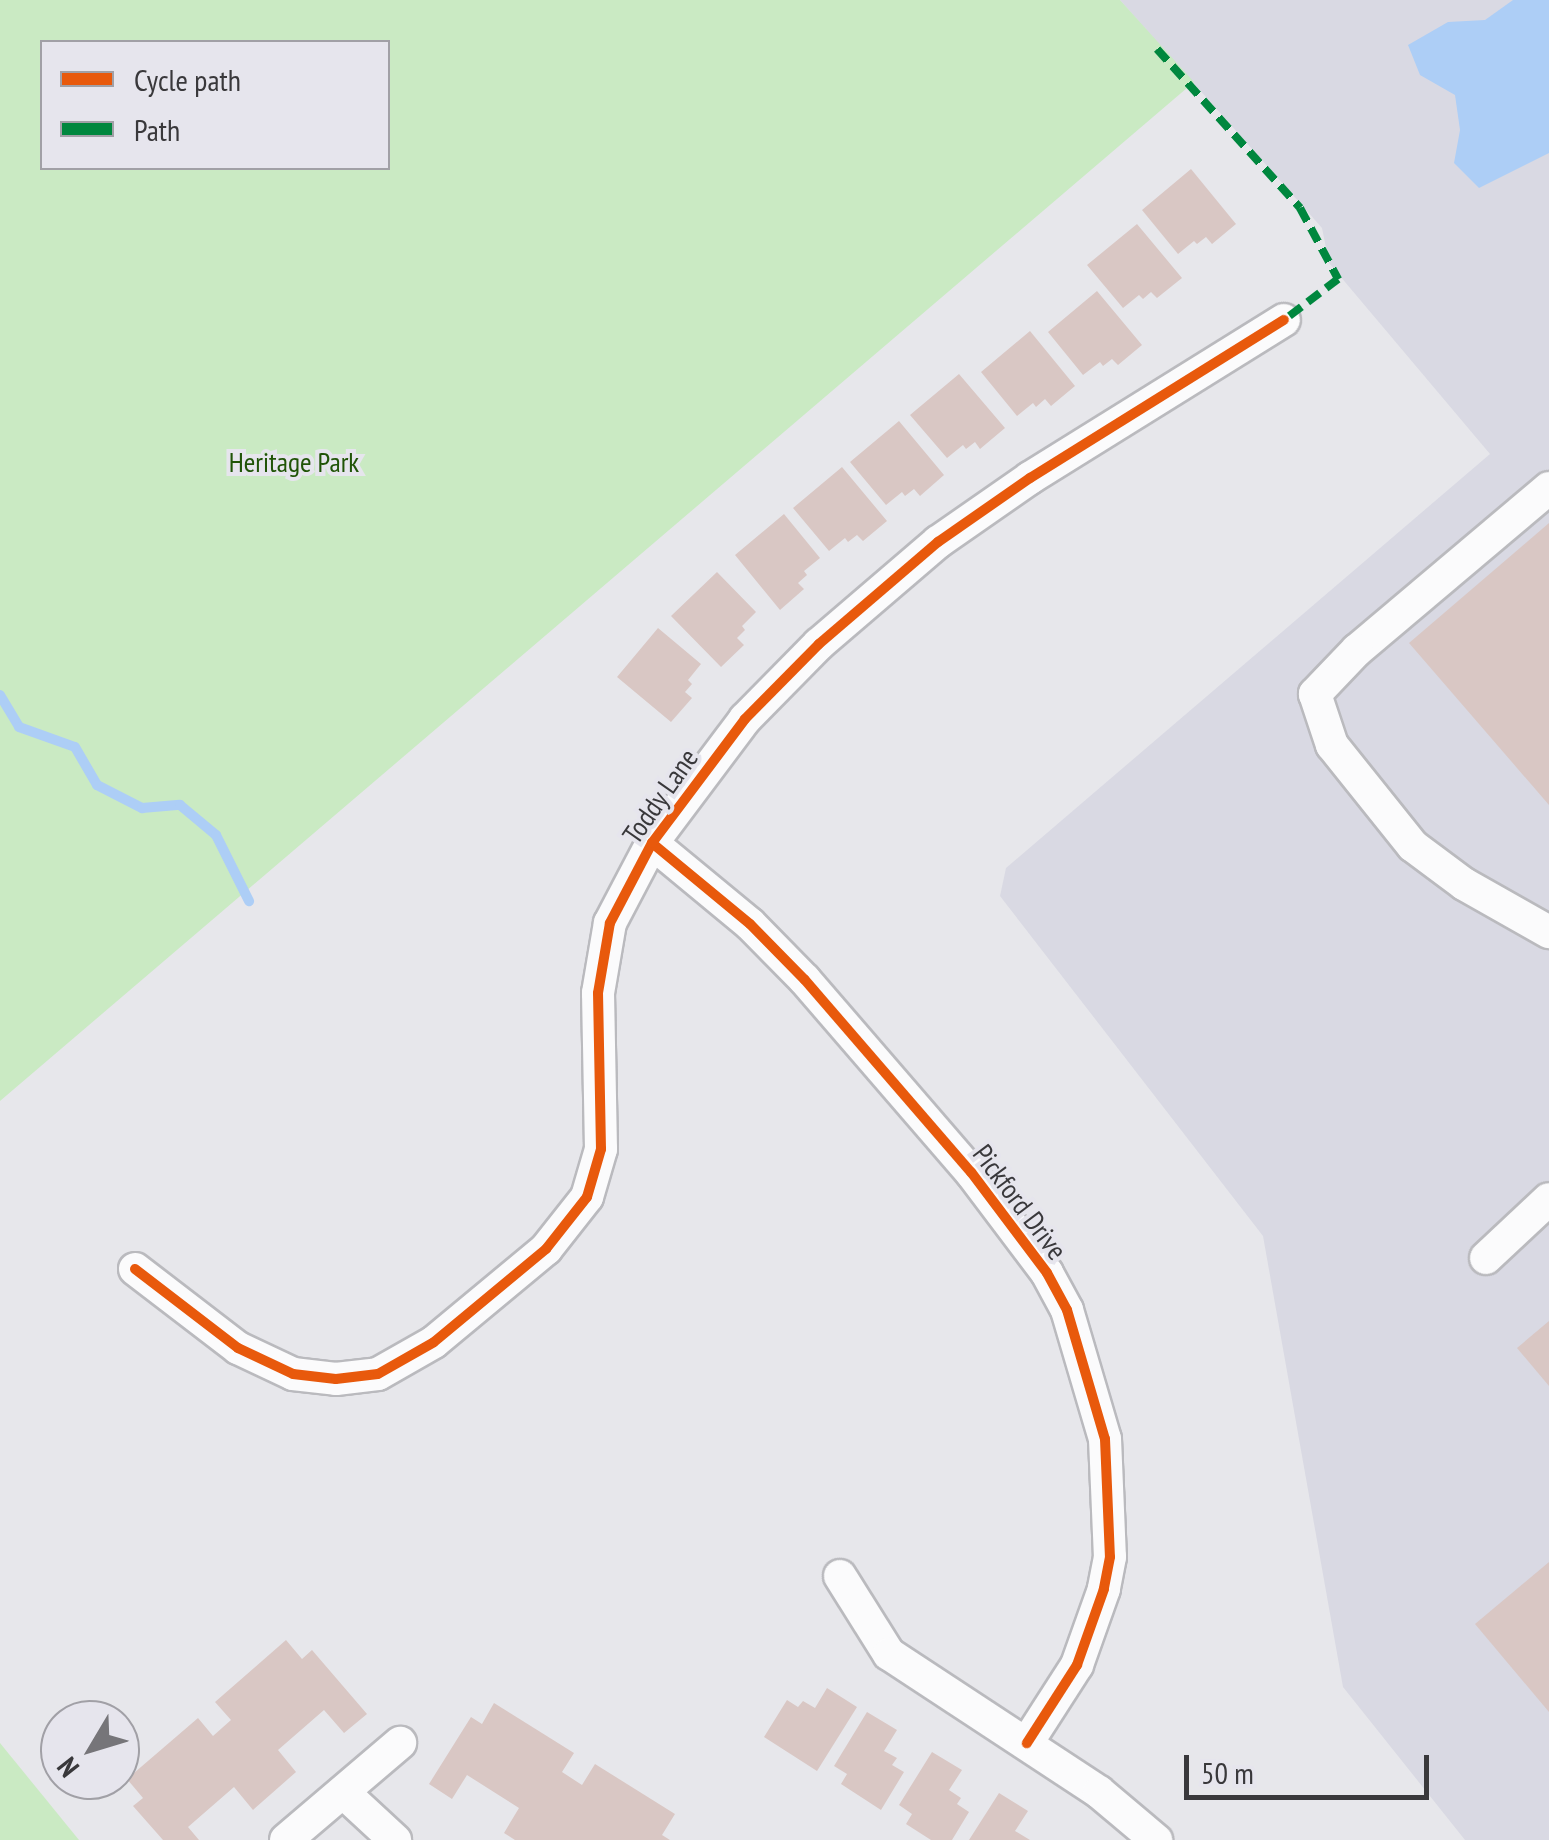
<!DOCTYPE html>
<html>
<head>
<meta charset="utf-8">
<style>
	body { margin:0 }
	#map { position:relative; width:1549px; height:1840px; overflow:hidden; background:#e7e7eb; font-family:"PT Sans Narrow",sans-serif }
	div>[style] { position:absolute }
	.built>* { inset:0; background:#d9d9e3 }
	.green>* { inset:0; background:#caeac3 }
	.water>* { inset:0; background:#adcef6 }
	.stream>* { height:10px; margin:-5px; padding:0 5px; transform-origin:5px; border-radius:5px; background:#adcef6 }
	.building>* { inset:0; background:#d9c7c4 }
	.roads { filter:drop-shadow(2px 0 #bababe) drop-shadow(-2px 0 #bababe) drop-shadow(0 2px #bababe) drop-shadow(0 -2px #bababe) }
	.minor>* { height:32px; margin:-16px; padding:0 16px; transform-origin:16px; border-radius:16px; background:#fbfbfc }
	.quiet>* { height:8px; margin-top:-4px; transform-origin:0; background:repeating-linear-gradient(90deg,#00873e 0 15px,transparent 0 23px) }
	.cycleway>* { height:10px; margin:-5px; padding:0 5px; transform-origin:5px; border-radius:5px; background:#e8590c }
	span { translate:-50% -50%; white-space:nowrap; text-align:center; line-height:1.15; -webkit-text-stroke:8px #e6e5ed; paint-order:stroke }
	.park-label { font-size:28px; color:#205407 }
	.street-label { font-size:28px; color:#39383b }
	.legend { position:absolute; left:40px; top:40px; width:350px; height:130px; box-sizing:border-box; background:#e6e5ed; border:2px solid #a1a0a6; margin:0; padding:12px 18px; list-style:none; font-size:30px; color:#39383b }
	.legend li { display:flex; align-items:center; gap:20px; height:50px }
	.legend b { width:50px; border:2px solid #a1a0a6 }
	.north { position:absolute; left:40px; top:1700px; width:100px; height:100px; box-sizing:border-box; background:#e6e5ed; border:2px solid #a1a0a6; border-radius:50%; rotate:232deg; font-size:28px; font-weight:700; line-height:40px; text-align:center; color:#39383b }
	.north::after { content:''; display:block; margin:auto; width:35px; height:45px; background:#767579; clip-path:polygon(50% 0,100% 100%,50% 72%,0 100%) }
	.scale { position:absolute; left:1184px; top:1755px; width:245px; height:45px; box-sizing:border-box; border:5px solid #39383b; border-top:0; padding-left:12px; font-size:30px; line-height:35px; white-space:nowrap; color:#39383b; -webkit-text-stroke:8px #e6e5ed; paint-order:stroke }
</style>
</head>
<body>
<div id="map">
	<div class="built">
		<div style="clip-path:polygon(1120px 0,1549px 0,1549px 1840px,1465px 1840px,1343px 1687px,1263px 1236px,1000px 896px,1006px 868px,1490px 454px,1329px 263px,1322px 228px)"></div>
	</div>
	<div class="green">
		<div style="clip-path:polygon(evenodd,0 0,1120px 0,1194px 82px,0 1101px,0 0,42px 42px,388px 42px,388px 168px,42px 168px,42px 42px)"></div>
		<div style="clip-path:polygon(0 1743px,79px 1840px,0 1840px)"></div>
	</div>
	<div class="water">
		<div style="clip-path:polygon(1513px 0,1549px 0,1549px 153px,1479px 188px,1454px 163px,1460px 130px,1455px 95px,1420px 75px,1408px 45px,1448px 22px,1485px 20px)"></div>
	</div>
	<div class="stream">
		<div style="left:0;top:695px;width:37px;rotate:59deg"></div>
		<div style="left:19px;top:727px;width:59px;rotate:19.7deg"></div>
		<div style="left:75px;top:747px;width:44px;rotate:59.9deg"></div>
		<div style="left:97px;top:785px;width:51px;rotate:27.1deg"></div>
		<div style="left:142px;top:808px;width:38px;rotate:-5deg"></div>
		<div style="left:180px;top:805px;width:47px;rotate:39.8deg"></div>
		<div style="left:216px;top:835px;width:74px;rotate:63.4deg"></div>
	</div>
	<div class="building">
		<div style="clip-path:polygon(1191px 169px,1236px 224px,1212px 244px,1206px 237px,1197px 244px,1194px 241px,1178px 254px,1142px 210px)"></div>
		<div style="clip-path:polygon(1137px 224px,1182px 278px,1157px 298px,1151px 292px,1143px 299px,1139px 295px,1123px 308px,1087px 265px)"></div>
		<div style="clip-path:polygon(1097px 291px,1142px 345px,1118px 365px,1112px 359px,1103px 366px,1100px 362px,1083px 375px,1048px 332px)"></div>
		<div style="clip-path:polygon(1030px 331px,1075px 386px,1051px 406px,1045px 399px,1036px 407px,1033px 403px,1017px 416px,981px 372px)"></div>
		<div style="clip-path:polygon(959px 374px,1005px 428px,980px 449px,975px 442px,966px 449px,963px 445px,947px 458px,910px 415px)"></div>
		<div style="clip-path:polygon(899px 421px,944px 475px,920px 496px,914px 489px,905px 496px,902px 492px,886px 505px,850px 462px)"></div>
		<div style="clip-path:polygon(842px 467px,887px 521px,863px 541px,857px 535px,848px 542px,845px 538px,829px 551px,793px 508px)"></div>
		<div style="clip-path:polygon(784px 514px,820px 558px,804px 571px,807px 575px,798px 583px,804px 589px,780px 610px,735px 555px)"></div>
		<div style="clip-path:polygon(1549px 523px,1549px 805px,1409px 643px)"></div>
		<div style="clip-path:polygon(717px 572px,756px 612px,742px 626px,745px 630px,737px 638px,744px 645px,721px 667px,671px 616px)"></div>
		<div style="clip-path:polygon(658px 628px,701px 664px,688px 680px,692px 684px,685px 692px,692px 698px,671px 722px,617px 677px)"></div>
		<div style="clip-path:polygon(1549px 1321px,1549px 1386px,1517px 1348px)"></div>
		<div style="clip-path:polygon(1549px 1562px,1549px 1712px,1475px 1624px)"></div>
		<div style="clip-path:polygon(286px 1640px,302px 1659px,312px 1650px,367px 1714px,344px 1733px,324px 1710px,278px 1750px,296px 1772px,253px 1810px,234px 1787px,188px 1827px,199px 1840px,163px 1840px,133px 1806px,143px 1798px,127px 1779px,198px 1718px,213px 1736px,231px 1720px,215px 1702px)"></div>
		<div style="clip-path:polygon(827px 1688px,857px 1707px,817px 1771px,764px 1737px,787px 1700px,798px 1707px,803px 1701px,815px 1708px)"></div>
		<div style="clip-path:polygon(494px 1703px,574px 1753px,562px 1772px,582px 1785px,595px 1764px,675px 1814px,662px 1835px,670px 1840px,515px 1840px,504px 1833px,519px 1808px,467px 1775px,452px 1799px,429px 1784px,471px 1717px,482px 1724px)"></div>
		<div style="clip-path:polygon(867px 1712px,897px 1730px,884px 1751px,897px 1758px,892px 1765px,904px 1772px,881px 1810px,841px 1784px,847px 1774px,834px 1766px)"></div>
		<div style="clip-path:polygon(932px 1752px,962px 1770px,949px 1790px,961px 1798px,957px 1804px,969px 1812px,952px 1840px,931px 1840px,906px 1824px,912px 1814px,899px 1805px)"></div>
		<div style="clip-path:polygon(999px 1793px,1028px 1811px,1015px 1831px,1030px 1840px,969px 1840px)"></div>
	</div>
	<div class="roads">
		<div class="minor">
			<div style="left:1549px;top:488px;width:251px;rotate:139.8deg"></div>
			<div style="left:1357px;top:650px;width:61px;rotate:133.7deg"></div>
			<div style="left:1315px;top:694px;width:54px;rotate:71.6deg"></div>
			<div style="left:1332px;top:745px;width:129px;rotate:51.3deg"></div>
			<div style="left:1413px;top:846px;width:64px;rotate:36.7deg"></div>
			<div style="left:1464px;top:884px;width:98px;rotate:29.5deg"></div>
			<div style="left:652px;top:843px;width:127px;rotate:39.6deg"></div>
			<div style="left:750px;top:924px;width:78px;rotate:45.5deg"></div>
			<div style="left:805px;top:980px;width:254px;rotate:49.2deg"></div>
			<div style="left:971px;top:1172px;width:126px;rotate:53deg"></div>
			<div style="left:1047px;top:1273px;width:42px;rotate:61.6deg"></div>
			<div style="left:1067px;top:1310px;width:134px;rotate:73.6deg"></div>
			<div style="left:1105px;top:1439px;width:118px;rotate:87.6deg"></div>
			<div style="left:1110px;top:1557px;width:33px;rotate:101deg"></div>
			<div style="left:1104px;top:1589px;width:81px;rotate:109.6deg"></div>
			<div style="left:1077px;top:1665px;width:93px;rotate:122.7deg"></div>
			<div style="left:1486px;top:1258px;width:86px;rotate:-43.1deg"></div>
			<div style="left:135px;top:1269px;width:130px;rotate:37.5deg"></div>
			<div style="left:238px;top:1348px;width:61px;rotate:25.3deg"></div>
			<div style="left:293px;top:1374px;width:43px;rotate:6.6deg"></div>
			<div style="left:336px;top:1379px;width:42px;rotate:-6.8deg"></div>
			<div style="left:378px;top:1374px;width:64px;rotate:-29.7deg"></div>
			<div style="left:434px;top:1342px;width:146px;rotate:-39.7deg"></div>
			<div style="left:546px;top:1249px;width:66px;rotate:-51.7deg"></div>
			<div style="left:587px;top:1197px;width:50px;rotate:-73.7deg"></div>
			<div style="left:601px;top:1149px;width:156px;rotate:-91.1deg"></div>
			<div style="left:598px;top:993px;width:71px;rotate:-80.3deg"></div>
			<div style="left:610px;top:923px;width:90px;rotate:-62.3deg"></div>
			<div style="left:652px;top:843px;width:155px;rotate:-53.1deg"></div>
			<div style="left:745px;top:719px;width:105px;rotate:-45.4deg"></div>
			<div style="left:819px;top:644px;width:157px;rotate:-40.6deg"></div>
			<div style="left:938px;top:542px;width:112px;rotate:-34.8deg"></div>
			<div style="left:1030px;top:478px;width:299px;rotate:-31.9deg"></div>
			<div style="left:840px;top:1576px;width:92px;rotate:57.9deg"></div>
			<div style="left:889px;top:1654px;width:251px;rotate:33.3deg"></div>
			<div style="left:1099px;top:1792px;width:75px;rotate:40.1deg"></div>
			<div style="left:343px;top:1792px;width:71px;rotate:42.7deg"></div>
			<div style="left:286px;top:1840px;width:150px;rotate:-40.4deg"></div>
		</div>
	</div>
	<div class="quiet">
		<div style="left:1157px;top:49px;width:214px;rotate:48deg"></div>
		<div style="left:1300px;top:208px;width:81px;rotate:61.8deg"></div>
		<div style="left:1338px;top:279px;width:68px;rotate:142.8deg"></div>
	</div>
	<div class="cycleway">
		<div style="left:652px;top:843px;width:127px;rotate:39.6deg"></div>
		<div style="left:750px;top:924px;width:78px;rotate:45.5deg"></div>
		<div style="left:805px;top:980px;width:254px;rotate:49.2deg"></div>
		<div style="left:971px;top:1172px;width:126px;rotate:53deg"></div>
		<div style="left:1047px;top:1273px;width:42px;rotate:61.6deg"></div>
		<div style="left:1067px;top:1310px;width:134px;rotate:73.6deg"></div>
		<div style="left:1105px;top:1439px;width:118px;rotate:87.6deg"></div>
		<div style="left:1110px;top:1557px;width:33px;rotate:101deg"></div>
		<div style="left:1104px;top:1589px;width:81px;rotate:109.6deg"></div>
		<div style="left:1077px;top:1665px;width:93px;rotate:122.7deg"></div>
		<div style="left:135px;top:1269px;width:130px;rotate:37.5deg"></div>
		<div style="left:238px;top:1348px;width:61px;rotate:25.3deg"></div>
		<div style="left:293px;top:1374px;width:43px;rotate:6.6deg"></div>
		<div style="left:336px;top:1379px;width:42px;rotate:-6.8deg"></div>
		<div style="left:378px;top:1374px;width:64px;rotate:-29.7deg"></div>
		<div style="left:434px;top:1342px;width:146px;rotate:-39.7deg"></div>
		<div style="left:546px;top:1249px;width:66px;rotate:-51.7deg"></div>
		<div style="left:587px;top:1197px;width:50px;rotate:-73.7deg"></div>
		<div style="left:601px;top:1149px;width:156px;rotate:-91.1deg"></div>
		<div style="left:598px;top:993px;width:71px;rotate:-80.3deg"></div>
		<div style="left:610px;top:923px;width:90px;rotate:-62.3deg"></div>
		<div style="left:652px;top:843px;width:155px;rotate:-53.1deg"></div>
		<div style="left:745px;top:719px;width:105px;rotate:-45.4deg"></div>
		<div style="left:819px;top:644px;width:157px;rotate:-40.6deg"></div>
		<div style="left:938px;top:542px;width:112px;rotate:-34.8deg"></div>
		<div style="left:1030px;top:478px;width:299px;rotate:-31.9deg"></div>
	</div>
	<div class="park-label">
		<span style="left:294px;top:462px">Heritage Park</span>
	</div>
	<div class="street-label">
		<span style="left:660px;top:796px;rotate:-55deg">Toddy Lane</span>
		<span style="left:1020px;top:1202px;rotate:53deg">Pickford Drive</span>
	</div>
	<ul class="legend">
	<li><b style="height:12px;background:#e8590c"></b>Cycle path</li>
	<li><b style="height:12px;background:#00873e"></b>Path</li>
	</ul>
	<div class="north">N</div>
	<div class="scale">50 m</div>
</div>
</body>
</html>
